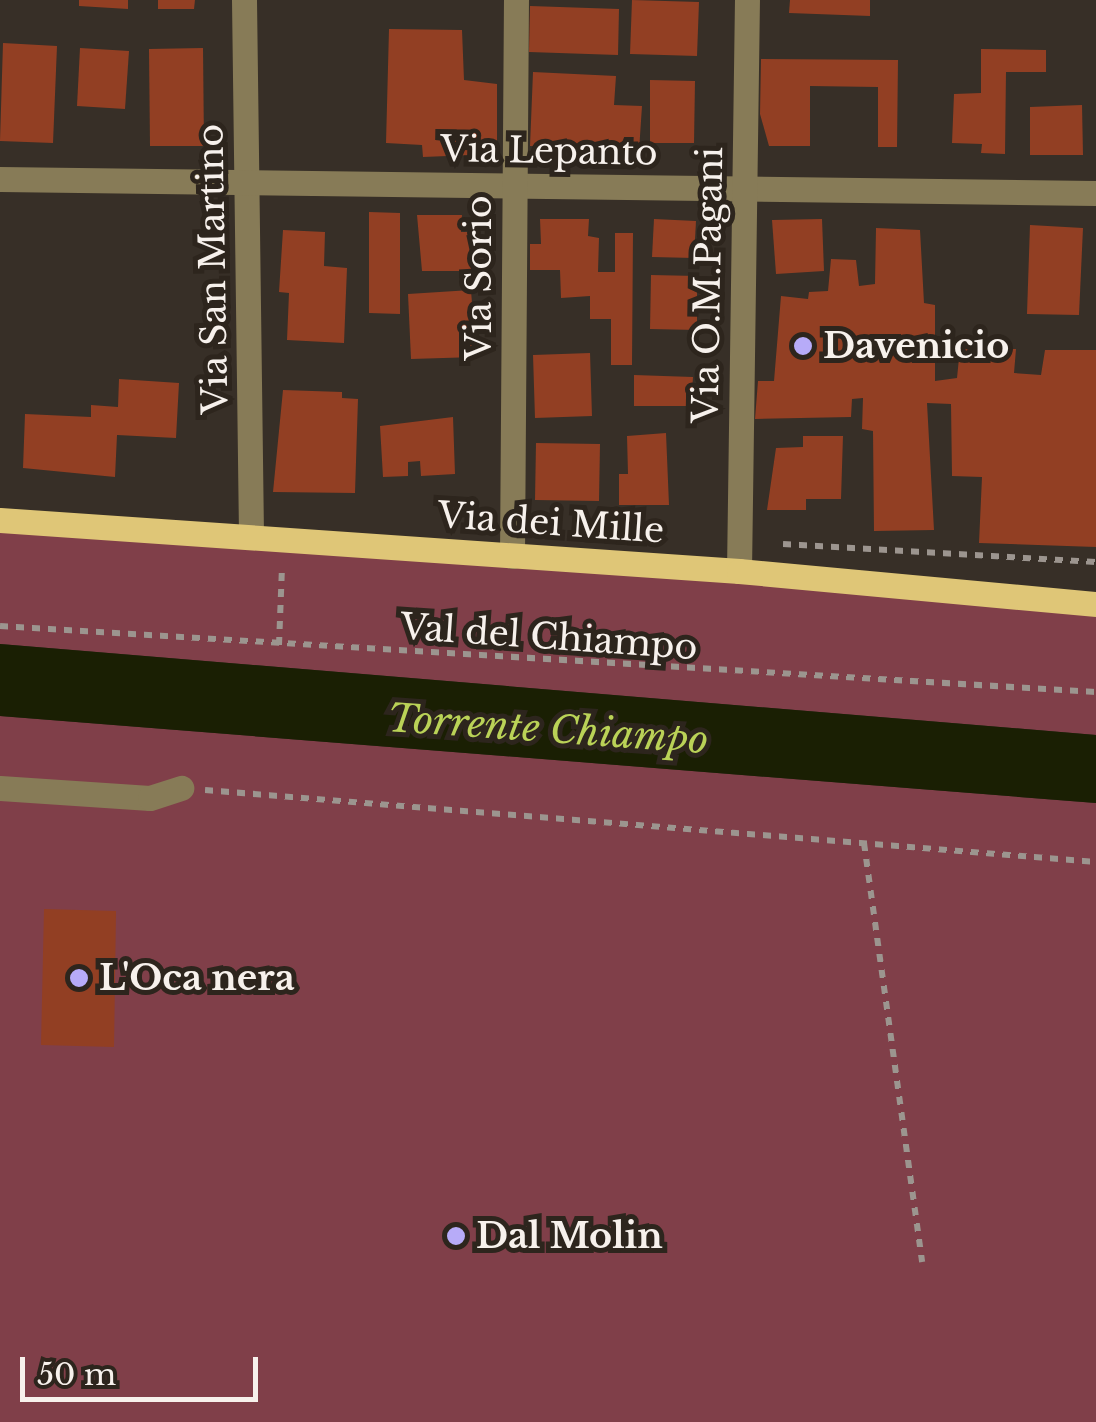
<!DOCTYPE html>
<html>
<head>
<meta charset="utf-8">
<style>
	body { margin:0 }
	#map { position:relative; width:1096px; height:1422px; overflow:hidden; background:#372f27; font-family:"Libre Baskerville",serif }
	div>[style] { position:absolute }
	.green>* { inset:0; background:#803f49 }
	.water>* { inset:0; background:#1a1f03 }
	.building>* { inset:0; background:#923f23 }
	.path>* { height:6px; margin-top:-3px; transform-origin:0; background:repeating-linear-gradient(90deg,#9c958f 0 8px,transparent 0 16px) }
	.minor>* { height:25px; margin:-12.5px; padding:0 12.5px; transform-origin:12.5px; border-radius:12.5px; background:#877b57 }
	.major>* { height:25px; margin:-12.5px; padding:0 12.5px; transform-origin:12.5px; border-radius:12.5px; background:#dfc677 }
	.dots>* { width:28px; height:28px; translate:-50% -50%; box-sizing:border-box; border:5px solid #2d251d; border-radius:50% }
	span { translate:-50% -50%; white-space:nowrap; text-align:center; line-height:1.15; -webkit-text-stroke:10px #2d251d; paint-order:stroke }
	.street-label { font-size:35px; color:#f7f1ec }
	.poi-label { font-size:35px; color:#f7f1ec; font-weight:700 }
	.left { translate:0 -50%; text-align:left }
	.water-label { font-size:38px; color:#bad257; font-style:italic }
	.scale { position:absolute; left:20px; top:1357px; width:238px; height:45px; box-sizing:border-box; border:5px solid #f7f1ec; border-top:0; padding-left:12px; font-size:30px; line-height:35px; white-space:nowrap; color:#f7f1ec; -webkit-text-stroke:8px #2d251d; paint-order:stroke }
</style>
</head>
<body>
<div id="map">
	<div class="green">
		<div style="clip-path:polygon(0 520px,1096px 597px,1096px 735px,0 644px)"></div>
		<div style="clip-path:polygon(0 716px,1096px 803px,1096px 1422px,0 1422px)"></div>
	</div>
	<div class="water">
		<div style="clip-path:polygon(0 644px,1096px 735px,1096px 803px,0 716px)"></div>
	</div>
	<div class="building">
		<div style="clip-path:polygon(79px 0,128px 0,128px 9px,79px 6px)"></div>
		<div style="clip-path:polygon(158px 0,195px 0,194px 9px,158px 9px)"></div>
		<div style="clip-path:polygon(632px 0,699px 2px,697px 56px,630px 54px)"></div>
		<div style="clip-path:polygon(790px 0,870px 0,870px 16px,789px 13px)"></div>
		<div style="clip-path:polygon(530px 6px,619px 9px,618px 55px,529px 52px)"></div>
		<div style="clip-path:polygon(389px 29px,462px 30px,464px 80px,497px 84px,497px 154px,423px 157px,422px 145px,386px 143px)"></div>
		<div style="clip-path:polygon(3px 43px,57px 46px,53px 143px,0 141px)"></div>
		<div style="clip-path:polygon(80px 48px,129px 51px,125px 109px,77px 106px)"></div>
		<div style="clip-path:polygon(203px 48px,204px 146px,150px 146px,149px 49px)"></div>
		<div style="clip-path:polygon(981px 49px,1046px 50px,1046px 72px,1006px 72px,1005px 154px,981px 153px,982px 144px,952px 143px,954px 94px,981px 93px)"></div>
		<div style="clip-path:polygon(761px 59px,898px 60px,897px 147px,878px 147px,878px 87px,810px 86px,810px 146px,769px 146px,760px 114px)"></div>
		<div style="clip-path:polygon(533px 72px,616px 76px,614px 105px,642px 106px,639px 151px,530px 146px)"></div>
		<div style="clip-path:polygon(650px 80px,695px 81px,694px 143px,650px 143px)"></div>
		<div style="clip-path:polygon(1082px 105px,1083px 155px,1030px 155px,1030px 107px)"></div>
		<div style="clip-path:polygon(369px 212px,400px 213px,400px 314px,369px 313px)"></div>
		<div style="clip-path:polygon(417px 215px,462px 215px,461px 232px,470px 232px,471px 271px,422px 271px)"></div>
		<div style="clip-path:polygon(540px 219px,589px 219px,588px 236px,599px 238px,598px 272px,615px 272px,615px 233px,633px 233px,632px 365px,611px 365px,611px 319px,590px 319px,590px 296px,561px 298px,560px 270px,530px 270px,530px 244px,541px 244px)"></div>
		<div style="clip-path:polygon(654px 219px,696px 221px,694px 258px,652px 257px)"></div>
		<div style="clip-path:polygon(822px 219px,824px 271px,776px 274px,772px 220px)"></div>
		<div style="clip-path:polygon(1030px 225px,1083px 228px,1079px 315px,1027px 314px)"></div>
		<div style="clip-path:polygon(876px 228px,920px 230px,924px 303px,935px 305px,935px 381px,957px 378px,960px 348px,1016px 349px,1014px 373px,1041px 375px,1045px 350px,1096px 350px,1096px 547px,979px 543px,982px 477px,952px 476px,951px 404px,927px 403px,934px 530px,874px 531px,873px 431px,862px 429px,863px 398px,852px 399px,851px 417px,755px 419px,758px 381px,774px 381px,781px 296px,808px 299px,809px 292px,828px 291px,831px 259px,856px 260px,859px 286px,875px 284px)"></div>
		<div style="clip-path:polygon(283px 230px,325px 232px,324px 266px,347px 268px,344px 343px,287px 340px,289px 293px,279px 292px)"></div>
		<div style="clip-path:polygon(651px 275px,697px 276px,697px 330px,650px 329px)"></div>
		<div style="clip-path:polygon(471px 290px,476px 357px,411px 359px,408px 294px)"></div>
		<div style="clip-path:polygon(590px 353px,592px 416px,535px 418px,533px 355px)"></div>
		<div style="clip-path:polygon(634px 375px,693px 377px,691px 406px,634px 406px)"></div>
		<div style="clip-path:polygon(119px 379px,179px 383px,176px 438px,117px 435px,115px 477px,23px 468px,25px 414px,91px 417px,91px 405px,118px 407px)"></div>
		<div style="clip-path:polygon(283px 390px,342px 392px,342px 398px,358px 399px,355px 493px,273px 492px)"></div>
		<div style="clip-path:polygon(453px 417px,455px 474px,421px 476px,420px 461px,408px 462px,408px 476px,383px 477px,380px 426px)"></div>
		<div style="clip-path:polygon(666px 433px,669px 505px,619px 505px,619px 474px,628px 474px,627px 436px)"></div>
		<div style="clip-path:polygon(803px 436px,843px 436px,841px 499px,806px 499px,806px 510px,767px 510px,776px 448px,803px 447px)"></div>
		<div style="clip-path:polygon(536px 443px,600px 444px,599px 501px,535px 500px)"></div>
		<div style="clip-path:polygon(44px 909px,116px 911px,114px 1047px,41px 1045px)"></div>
	</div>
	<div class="path">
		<div style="left:783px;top:544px;width:314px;rotate:3.3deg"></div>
		<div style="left:0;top:626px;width:1098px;rotate:3.45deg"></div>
		<div style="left:279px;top:645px;width:78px;rotate:-87.8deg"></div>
		<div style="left:205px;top:790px;width:894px;rotate:4.62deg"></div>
		<div style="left:864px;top:843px;width:423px;rotate:82.1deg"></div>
	</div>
	<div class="minor">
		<div style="left:244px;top:0;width:536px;rotate:89.25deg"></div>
		<div style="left:0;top:179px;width:1096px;rotate:0.73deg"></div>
		<div style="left:512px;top:556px;width:556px;rotate:-89.59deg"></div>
		<div style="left:739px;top:571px;width:571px;rotate:-89.2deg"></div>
		<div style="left:0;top:788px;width:150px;rotate:3.8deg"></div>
		<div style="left:150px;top:798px;width:33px;rotate:-18deg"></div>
	</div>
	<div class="major">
		<div style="left:0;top:520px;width:741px;rotate:3.95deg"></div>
		<div style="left:739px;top:571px;width:359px;rotate:5.3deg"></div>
	</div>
	<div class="dots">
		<div style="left:803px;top:346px;background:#b7abf8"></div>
		<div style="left:79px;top:978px;background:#b7abf8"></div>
		<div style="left:456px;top:1236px;background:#b7abf8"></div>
	</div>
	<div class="street-label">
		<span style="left:549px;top:151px;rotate:1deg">Via Lepanto</span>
		<span style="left:213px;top:269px;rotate:-91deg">Via San Martino</span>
		<span style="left:479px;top:278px;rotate:-90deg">Via Sorio</span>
		<span style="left:708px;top:285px;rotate:-89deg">Via O.M.Pagani</span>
		<span style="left:551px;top:523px;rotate:4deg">Via dei Mille</span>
		<span style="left:549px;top:637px;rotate:4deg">Val del Chiampo</span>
	</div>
	<div class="poi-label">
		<span class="left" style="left:823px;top:346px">Davenicio</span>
		<span class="left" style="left:99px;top:978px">L'Oca nera</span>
		<span class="left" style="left:476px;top:1236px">Dal Molin</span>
	</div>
	<div class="water-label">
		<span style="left:548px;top:729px;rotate:4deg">Torrente Chiampo</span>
	</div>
	<div class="scale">50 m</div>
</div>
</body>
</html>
